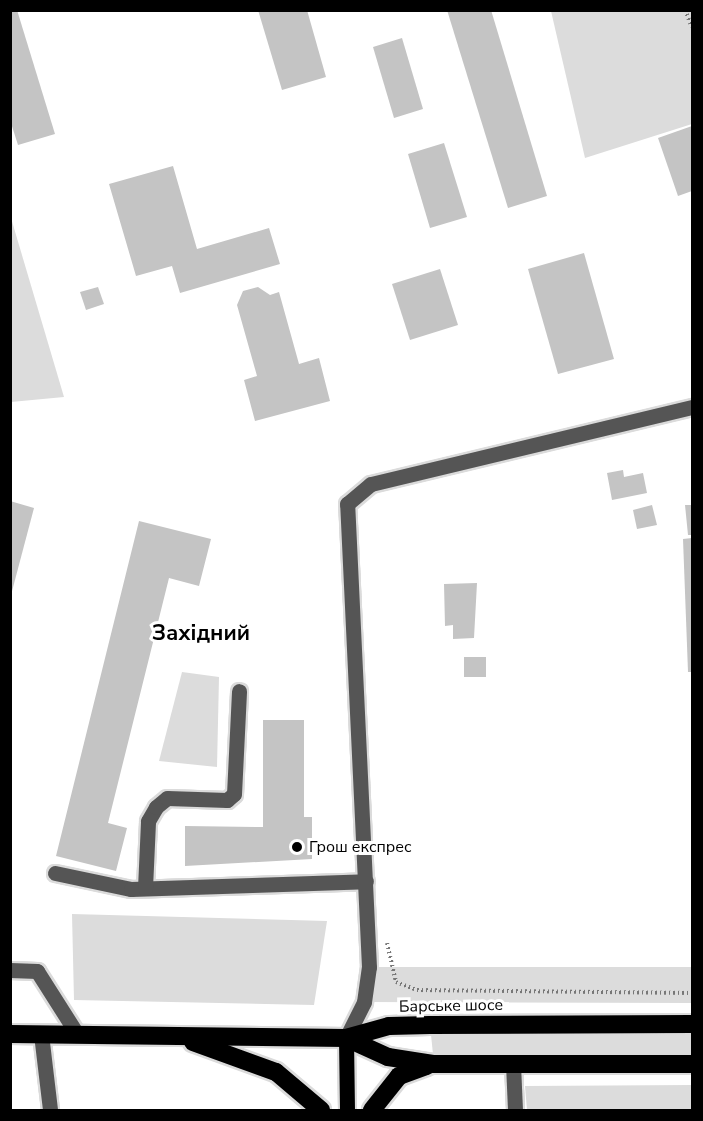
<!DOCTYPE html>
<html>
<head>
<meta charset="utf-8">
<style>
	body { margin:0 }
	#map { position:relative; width:703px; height:1121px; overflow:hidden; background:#fff; font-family:"Nunito Sans",sans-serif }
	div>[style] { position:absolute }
	.green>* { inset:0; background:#dcdcdc }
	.building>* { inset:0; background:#c4c4c4 }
	.path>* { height:4px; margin-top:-2px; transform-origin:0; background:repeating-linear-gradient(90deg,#777 0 1.5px,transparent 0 4.5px) }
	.roads { filter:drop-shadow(2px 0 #dbdbdb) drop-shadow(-2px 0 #dbdbdb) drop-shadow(0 2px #dbdbdb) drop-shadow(0 -2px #dbdbdb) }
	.minor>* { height:15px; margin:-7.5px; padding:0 7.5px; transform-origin:7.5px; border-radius:7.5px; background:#555 }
	.major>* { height:15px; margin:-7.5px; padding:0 7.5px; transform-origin:7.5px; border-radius:7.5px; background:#000 }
	.highway>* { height:18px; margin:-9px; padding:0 9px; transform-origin:9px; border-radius:9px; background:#000 }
	.dots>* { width:16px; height:16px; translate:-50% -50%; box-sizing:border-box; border:3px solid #fff; border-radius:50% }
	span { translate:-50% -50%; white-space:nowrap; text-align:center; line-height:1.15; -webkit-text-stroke:6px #fff; paint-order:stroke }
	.poi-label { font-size:16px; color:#000 }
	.left { translate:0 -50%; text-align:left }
	.street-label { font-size:16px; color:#000 }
	.district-label { font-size:22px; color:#000; font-weight:700 }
	.frame { position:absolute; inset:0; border:12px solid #000; pointer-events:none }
</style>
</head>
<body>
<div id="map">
	<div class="green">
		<div style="clip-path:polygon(551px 11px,692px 11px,692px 124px,585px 158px)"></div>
		<div style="clip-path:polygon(11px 218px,64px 397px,11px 402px)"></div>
		<div style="clip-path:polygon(182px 672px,219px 677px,217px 767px,159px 761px)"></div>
		<div style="clip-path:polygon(72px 914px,327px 921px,314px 1005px,74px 1000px)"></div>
		<div style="clip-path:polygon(369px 967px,692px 967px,692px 1003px,364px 1002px)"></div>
		<div style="clip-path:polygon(692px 1024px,692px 1064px,434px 1064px,430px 1025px)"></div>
		<div style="clip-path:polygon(692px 1085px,692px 1110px,527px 1110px,525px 1086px)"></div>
	</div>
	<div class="building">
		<div style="clip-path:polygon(10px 10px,17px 10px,55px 134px,18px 145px,10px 120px)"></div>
		<div style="clip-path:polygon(258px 10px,307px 10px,326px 77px,282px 90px)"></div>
		<div style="clip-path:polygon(447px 10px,491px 10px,547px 196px,508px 208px)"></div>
		<div style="clip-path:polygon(402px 38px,423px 109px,394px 118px,373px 47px)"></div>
		<div style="clip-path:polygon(692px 126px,692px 191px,678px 196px,658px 138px)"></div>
		<div style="clip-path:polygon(444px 143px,467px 217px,430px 228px,408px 154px)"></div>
		<div style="clip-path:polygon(173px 166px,197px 249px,269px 228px,280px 264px,180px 293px,172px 266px,136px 276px,109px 184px)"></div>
		<div style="clip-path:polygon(584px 253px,614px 359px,558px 374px,528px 269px)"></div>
		<div style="clip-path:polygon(440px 269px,458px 325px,410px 340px,392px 284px)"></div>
		<div style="clip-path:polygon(98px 287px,104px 304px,86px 310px,80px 292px)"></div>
		<div style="clip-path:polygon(258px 287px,270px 295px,279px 292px,299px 364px,319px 358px,330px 401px,255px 421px,244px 380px,257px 376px,237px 305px,243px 291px)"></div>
		<div style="clip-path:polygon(623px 470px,624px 477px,643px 473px,647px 493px,612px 500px,607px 473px)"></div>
		<div style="clip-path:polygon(10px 501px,34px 508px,11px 595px,10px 595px)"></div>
		<div style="clip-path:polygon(652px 505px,657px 525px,637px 529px,633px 510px)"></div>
		<div style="clip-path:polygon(685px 505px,692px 505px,692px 535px,688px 535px)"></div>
		<div style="clip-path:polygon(139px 521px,211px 539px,199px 586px,169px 578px,108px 823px,127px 828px,116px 871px,56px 856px)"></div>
		<div style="clip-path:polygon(692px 538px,692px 672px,688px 672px,683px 539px)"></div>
		<div style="clip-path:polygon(477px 583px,474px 638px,453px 639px,453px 625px,445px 626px,444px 584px)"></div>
		<div style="clip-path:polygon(464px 657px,486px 657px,486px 677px,464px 677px)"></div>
		<div style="clip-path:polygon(263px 720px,304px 720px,304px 817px,312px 817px,312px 859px,185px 866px,185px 826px,263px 827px)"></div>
	</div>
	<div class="path">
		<div style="left:685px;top:10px;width:18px;rotate:68deg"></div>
		<div style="left:387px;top:943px;width:40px;rotate:77deg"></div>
		<div style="left:396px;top:982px;width:22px;rotate:21deg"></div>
		<div style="left:417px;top:990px;width:275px;rotate:0.6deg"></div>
	</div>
	<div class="roads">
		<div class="minor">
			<div style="left:55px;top:873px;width:78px;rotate:11.9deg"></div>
			<div style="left:131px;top:889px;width:235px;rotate:-1.9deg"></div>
			<div style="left:145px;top:888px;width:67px;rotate:-87.4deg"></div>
			<div style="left:148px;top:821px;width:16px;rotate:-60deg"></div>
			<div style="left:156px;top:807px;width:14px;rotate:-39deg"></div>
			<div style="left:167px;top:798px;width:60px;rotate:1.9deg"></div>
			<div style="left:227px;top:800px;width:9px;rotate:-41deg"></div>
			<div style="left:234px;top:794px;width:103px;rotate:-87.2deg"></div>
			<div style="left:10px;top:970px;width:27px;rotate:2deg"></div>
			<div style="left:37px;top:971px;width:75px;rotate:57.6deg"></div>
			<div style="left:41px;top:1034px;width:77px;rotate:83.2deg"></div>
			<div style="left:346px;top:1038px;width:40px;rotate:-63.4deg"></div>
			<div style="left:364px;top:1002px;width:35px;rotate:-82deg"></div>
			<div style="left:369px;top:967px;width:464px;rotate:-92.7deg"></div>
			<div style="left:347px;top:504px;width:31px;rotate:-40deg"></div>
			<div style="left:371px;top:484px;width:330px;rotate:-13.5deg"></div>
			<div style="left:513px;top:1064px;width:46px;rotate:87.5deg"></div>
		</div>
		<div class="major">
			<div style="left:346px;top:1038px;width:72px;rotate:89.2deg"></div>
		</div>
		<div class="highway">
			<div style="left:10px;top:1034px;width:336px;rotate:0.7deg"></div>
			<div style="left:346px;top:1038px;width:45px;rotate:-15.6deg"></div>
			<div style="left:389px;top:1026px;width:41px;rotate:-1.4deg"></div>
			<div style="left:430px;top:1025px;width:262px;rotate:-0.2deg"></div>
			<div style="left:346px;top:1038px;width:46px;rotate:24.3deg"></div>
			<div style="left:388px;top:1057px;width:47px;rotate:8.7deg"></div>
			<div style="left:434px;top:1064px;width:258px"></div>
			<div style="left:193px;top:1042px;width:88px;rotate:19.9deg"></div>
			<div style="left:276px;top:1072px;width:59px;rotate:40.2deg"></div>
			<div style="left:372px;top:1110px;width:43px;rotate:-51.5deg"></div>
			<div style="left:399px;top:1076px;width:29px;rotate:-20deg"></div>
		</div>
	</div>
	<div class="dots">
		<div style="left:297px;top:847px;background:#000"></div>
	</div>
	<div class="poi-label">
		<span class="left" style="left:309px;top:847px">Грош експрес</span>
	</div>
	<div class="street-label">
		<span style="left:451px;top:1006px;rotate:-1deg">Барське шосе</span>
	</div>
	<div class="district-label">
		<span style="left:201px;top:634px">Західний</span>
	</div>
	<div class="frame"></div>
</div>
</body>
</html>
